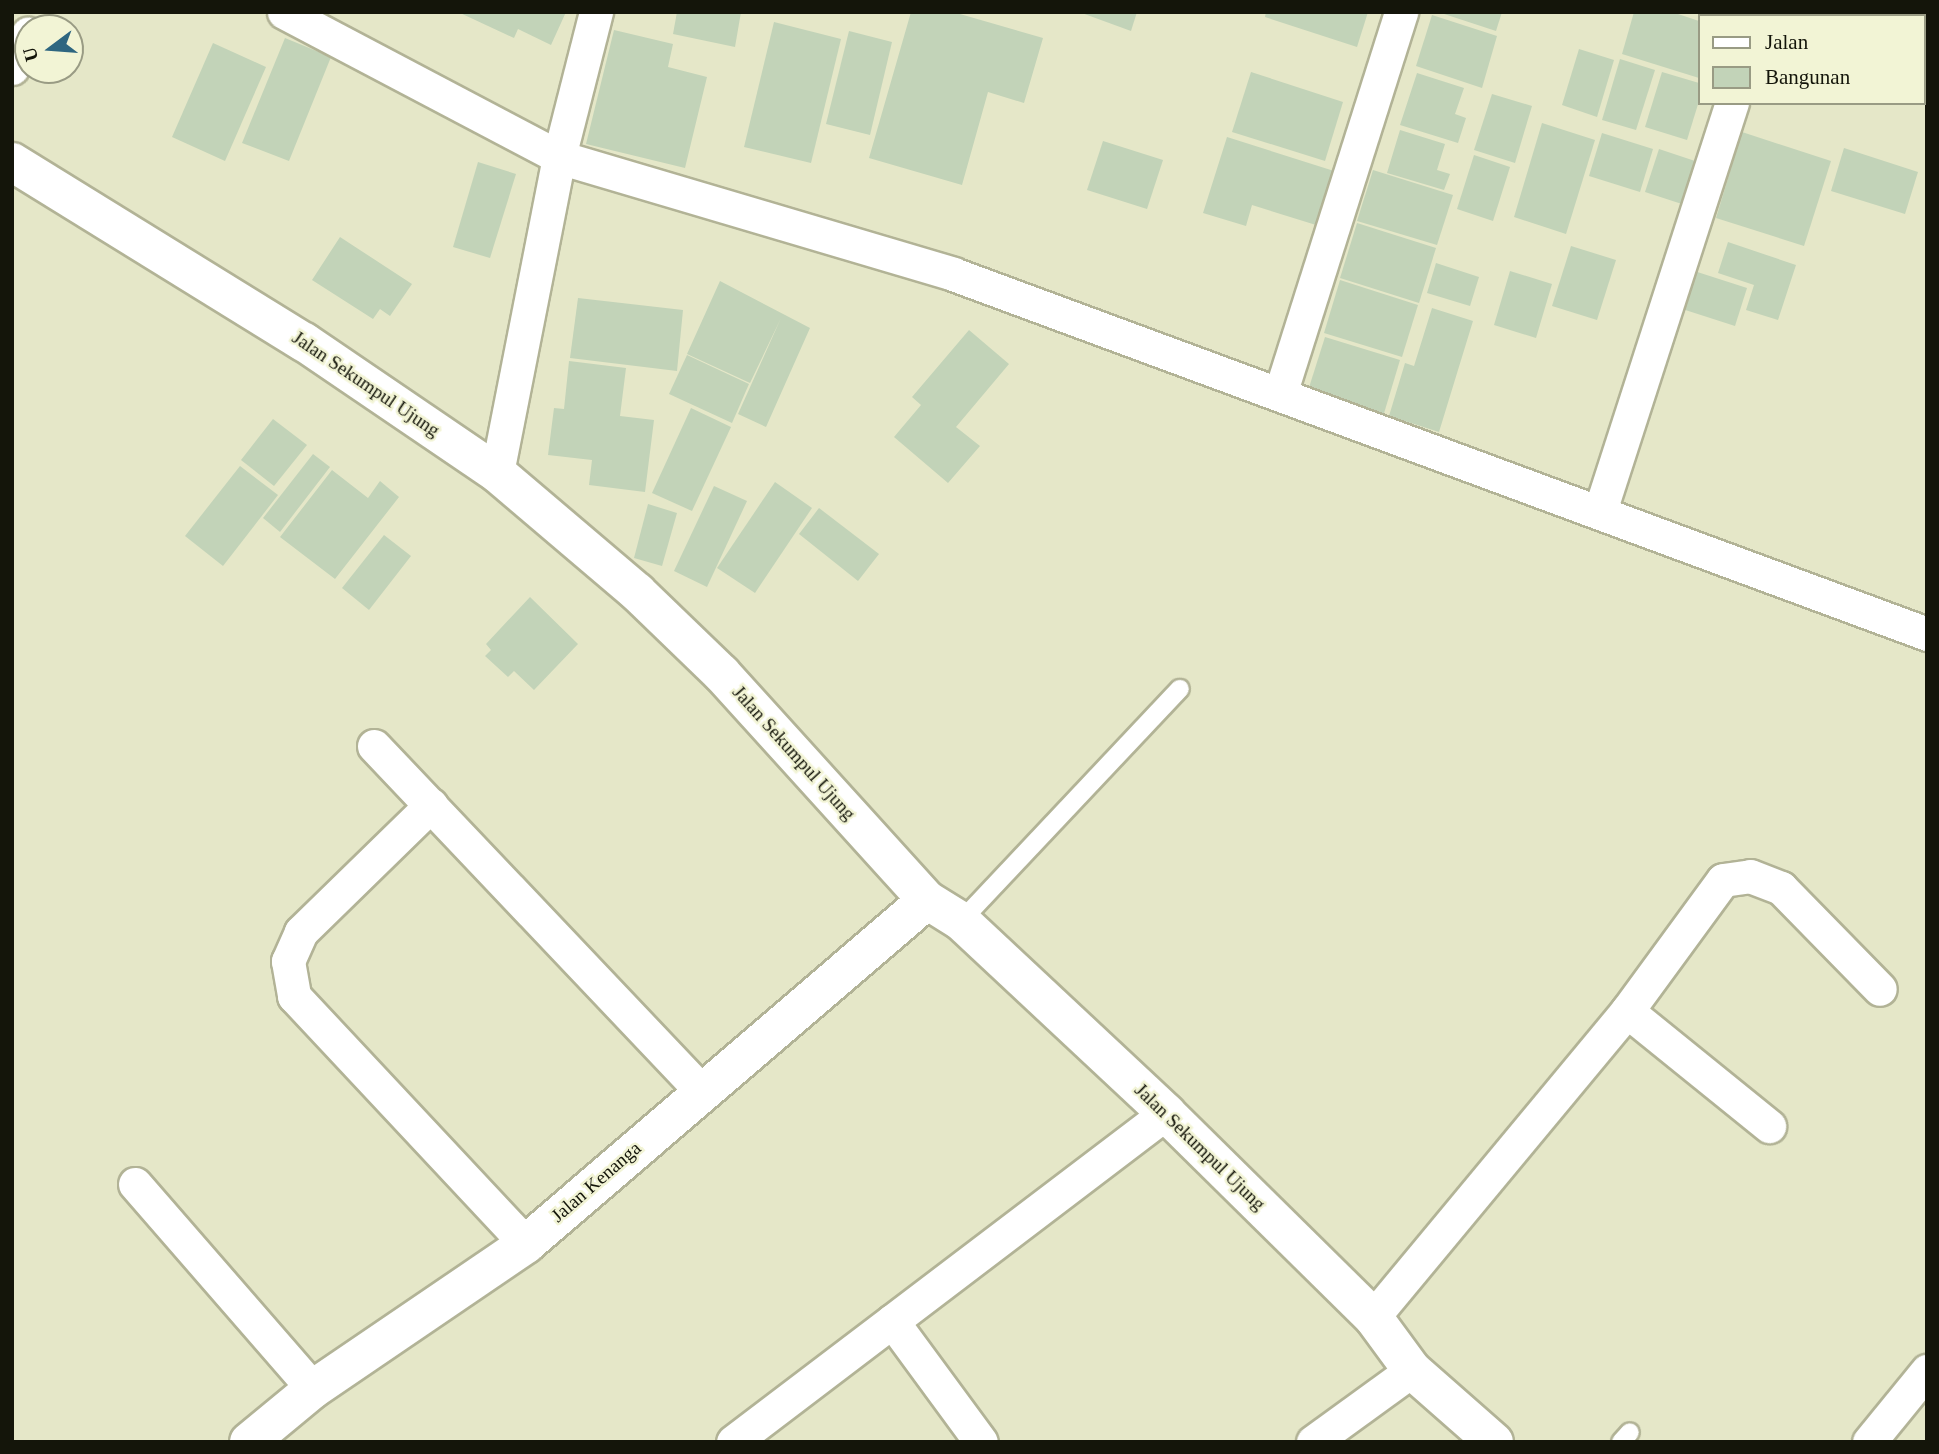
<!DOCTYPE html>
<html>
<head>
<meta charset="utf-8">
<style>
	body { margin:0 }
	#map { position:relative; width:1939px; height:1454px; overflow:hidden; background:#e5e7c8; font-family:Georgia,serif }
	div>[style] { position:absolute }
	.building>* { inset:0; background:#c2d3b8 }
	.roads { filter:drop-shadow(2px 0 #b2b396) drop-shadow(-2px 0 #b2b396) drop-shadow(0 2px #b2b396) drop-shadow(0 -2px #b2b396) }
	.service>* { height:18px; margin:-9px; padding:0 9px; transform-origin:9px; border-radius:9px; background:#fff }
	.minor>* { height:33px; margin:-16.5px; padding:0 16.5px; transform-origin:16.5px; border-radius:16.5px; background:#fff }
	.tertiary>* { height:38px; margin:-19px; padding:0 19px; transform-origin:19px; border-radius:19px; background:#fff }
	.secondary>* { height:38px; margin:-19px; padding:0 19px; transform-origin:19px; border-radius:19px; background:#fff }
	span { translate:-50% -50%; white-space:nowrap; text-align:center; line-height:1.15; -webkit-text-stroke:5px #f2f4d5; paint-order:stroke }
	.street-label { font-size:19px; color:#14150a }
	.frame { position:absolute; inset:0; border:14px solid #14150a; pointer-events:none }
	.legend { position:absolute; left:1698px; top:14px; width:228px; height:91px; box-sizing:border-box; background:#f2f4d5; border:2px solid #999b84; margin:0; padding:9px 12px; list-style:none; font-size:21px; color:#14150a }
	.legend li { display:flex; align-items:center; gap:14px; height:35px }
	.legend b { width:35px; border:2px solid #999b84 }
	.north { position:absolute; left:14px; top:14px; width:70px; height:70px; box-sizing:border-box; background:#f2f4d5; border:2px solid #999b84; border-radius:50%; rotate:254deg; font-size:19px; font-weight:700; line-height:28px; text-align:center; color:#14150a }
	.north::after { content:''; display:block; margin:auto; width:24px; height:32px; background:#2e6680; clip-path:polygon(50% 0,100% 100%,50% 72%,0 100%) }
</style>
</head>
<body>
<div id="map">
	<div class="building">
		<div style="clip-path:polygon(458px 12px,566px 12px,551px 45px,518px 29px,514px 38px)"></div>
		<div style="clip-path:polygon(677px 12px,741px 12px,735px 47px,673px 34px)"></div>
		<div style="clip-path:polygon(911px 12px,953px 12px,1043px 38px,1024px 103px,988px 92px,962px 185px,869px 158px)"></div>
		<div style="clip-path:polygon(1079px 12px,1137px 12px,1131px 31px)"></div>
		<div style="clip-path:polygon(1266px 12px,1368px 12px,1357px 47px,1265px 17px)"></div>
		<div style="clip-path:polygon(1438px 12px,1502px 12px,1496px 31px)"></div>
		<div style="clip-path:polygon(1634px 12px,1672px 12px,1699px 21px,1699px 78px,1622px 54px)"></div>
		<div style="clip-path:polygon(1691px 12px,1742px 12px,1741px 16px)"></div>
		<div style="clip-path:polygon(1796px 12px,1840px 12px,1849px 15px,1794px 16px)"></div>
		<div style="clip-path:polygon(1851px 12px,1872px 12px,1870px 16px)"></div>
		<div style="clip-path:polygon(1432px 15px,1497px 36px,1482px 88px,1416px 66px)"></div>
		<div style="clip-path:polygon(774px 22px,841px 39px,811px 163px,744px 147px)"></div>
		<div style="clip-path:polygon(1923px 27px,1927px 29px,1927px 77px,1923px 76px)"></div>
		<div style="clip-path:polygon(614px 30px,673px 44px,668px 67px,707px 77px,685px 168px,586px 144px)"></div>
		<div style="clip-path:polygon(849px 31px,892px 42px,870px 135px,826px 124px)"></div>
		<div style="clip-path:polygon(285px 38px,331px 57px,289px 161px,242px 143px)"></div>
		<div style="clip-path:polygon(213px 43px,266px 67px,225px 161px,172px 137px)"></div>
		<div style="clip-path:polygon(1579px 49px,1614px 60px,1597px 117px,1562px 105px)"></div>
		<div style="clip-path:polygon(1620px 59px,1655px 70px,1636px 130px,1602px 120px)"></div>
		<div style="clip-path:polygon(1251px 72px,1343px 102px,1325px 161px,1232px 132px)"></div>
		<div style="clip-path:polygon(1662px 72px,1699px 83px,1699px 101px,1687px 140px,1645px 127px)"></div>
		<div style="clip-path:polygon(1417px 73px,1464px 88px,1455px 114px,1466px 118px,1458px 143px,1400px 125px)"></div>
		<div style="clip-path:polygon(1492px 94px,1532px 106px,1515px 163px,1474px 150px)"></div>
		<div style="clip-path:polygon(1542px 123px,1595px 140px,1566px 234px,1514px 217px)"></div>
		<div style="clip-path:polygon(1400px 130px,1445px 144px,1437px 170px,1450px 174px,1444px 190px,1387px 173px)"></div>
		<div style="clip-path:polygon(1742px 132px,1831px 161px,1804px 246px,1716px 218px)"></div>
		<div style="clip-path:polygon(1602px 133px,1653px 149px,1640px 192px,1589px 176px)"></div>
		<div style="clip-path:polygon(1227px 137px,1334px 171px,1316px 225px,1252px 205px,1246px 226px,1203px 213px)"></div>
		<div style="clip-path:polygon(1103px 141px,1163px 160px,1147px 209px,1087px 190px)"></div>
		<div style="clip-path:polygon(1844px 148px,1918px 172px,1905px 214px,1831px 191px)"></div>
		<div style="clip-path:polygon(1659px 149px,1701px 163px,1688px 206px,1645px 192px)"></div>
		<div style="clip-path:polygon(1474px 155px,1510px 167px,1493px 221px,1457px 209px)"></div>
		<div style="clip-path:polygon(478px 162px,516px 174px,490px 258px,453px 247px)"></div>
		<div style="clip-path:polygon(1373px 170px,1453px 195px,1437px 245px,1357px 221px)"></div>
		<div style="clip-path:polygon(1357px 223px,1436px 248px,1419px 303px,1340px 278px)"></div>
		<div style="clip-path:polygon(340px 237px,412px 284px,390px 316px,380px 309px,373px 319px,312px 280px)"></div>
		<div style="clip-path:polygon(1728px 242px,1796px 265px,1778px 320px,1746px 310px,1754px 285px,1718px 273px)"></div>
		<div style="clip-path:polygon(1571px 246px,1616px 260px,1597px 320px,1552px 306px)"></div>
		<div style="clip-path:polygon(1436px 263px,1479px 277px,1470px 306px,1427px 293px)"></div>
		<div style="clip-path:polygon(1688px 269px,1747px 288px,1735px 326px,1676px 307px)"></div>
		<div style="clip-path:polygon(1510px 271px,1552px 284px,1536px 338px,1494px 325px)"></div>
		<div style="clip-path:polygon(1340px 280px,1418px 305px,1402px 357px,1324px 333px)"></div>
		<div style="clip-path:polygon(720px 281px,810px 328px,766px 427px,738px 414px,781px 318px,750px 383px,687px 354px)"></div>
		<div style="clip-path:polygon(578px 298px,683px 310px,677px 371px,570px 358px)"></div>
		<div style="clip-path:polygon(1432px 308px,1473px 321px,1439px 432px,1389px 416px,1405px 363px,1414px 366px)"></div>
		<div style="clip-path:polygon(969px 330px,1009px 364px,956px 427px,980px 446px,948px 483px,894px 437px,921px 405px,912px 397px)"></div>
		<div style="clip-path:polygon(1325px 337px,1400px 360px,1382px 420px,1306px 397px)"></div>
		<div style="clip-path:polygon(687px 355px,749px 384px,732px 423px,669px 394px)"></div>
		<div style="clip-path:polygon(569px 361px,626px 368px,620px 416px,654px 420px,645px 492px,589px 485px,592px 460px,548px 455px,554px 408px,564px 409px)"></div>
		<div style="clip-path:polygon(691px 408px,731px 427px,692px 511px,652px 493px)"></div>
		<div style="clip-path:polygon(273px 419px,307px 445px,274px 486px,241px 460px)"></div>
		<div style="clip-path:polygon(313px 454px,330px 467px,280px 532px,263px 518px)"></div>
		<div style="clip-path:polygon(240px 466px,278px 495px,223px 566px,185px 536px)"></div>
		<div style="clip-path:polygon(332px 470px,368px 498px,380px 481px,399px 497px,335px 579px,280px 537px)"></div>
		<div style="clip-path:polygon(775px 482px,812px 508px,755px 593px,717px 568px)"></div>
		<div style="clip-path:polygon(714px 486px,747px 501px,707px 587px,674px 571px)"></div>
		<div style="clip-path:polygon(648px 504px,677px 513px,662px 566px,634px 558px)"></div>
		<div style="clip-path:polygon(819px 508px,879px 554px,858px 581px,799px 534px)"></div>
		<div style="clip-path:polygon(384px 535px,411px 556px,369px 610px,342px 588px)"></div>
		<div style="clip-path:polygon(530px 597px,578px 644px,534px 690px,514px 671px,508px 677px,485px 656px,491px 650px,486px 644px)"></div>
	</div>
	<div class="roads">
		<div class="service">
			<div style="left:961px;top:921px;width:319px;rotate:-46.7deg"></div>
			<div style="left:1621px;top:1442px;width:13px;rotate:-48deg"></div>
		</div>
		<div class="minor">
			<div style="left:284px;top:12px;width:311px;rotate:27.8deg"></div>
			<div style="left:559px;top:157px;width:411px;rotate:16.5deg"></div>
			<div style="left:953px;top:274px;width:1038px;rotate:20.28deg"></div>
			<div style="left:1760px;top:16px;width:4px;rotate:-76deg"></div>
			<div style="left:12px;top:68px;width:38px;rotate:-65deg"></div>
			<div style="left:1280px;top:394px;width:401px;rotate:-72.4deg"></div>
			<div style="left:497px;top:473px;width:322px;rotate:-78.9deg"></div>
			<div style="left:559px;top:157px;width:150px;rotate:-75.7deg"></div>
			<div style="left:1600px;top:511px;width:429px;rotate:-72.1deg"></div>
			<div style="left:374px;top:746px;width:475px;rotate:46.5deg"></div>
			<div style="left:431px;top:805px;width:182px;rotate:135.7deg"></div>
			<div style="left:301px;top:932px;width:32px;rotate:114deg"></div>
			<div style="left:288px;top:961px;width:36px;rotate:80deg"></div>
			<div style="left:294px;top:996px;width:340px;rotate:46.9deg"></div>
			<div style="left:1627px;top:1011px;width:183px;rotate:39deg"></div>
			<div style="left:135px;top:1184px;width:271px;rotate:49deg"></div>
			<div style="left:1373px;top:1317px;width:398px;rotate:-50.3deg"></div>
			<div style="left:1627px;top:1011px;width:162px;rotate:-53.8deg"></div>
			<div style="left:1723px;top:880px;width:27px;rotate:-8deg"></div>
			<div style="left:1750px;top:876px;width:33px;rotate:21deg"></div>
			<div style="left:1781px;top:888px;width:141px;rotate:45.6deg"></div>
			<div style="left:892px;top:1321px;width:150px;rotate:53.7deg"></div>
			<div style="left:733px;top:1442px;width:544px;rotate:-37.23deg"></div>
			<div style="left:1313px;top:1442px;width:122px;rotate:-36deg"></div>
			<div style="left:1869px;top:1442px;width:92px;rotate:-50.8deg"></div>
		</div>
		<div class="tertiary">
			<div style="left:249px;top:1442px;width:83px;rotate:-39.6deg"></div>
			<div style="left:313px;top:1389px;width:258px;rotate:-34.2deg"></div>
			<div style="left:526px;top:1244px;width:528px;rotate:-40.62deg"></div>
		</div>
		<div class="secondary">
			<div style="left:12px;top:162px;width:343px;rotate:31.7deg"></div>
			<div style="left:304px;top:342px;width:233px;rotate:34.2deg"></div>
			<div style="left:497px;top:473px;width:184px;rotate:40.4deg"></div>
			<div style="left:637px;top:592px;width:117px;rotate:44deg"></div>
			<div style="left:721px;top:673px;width:307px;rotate:47.8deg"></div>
			<div style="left:927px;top:900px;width:40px;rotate:32deg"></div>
			<div style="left:961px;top:921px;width:281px;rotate:43.1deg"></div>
			<div style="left:1166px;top:1113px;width:291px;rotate:44.6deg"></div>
			<div style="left:1373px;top:1317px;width:66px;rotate:53.7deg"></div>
			<div style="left:1412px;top:1370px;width:109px;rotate:41.3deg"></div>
		</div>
	</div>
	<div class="street-label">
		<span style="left:366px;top:384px;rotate:34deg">Jalan Sekumpul Ujung</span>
		<span style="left:794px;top:753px;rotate:48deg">Jalan Sekumpul Ujung</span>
		<span style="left:1200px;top:1147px;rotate:44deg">Jalan Sekumpul Ujung</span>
		<span style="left:596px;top:1182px;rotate:-41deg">Jalan Kenanga</span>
	</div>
	<div class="frame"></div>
	<ul class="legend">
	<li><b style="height:9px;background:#fff"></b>Jalan</li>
	<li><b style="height:19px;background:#c2d3b8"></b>Bangunan</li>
	</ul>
	<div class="north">U</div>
</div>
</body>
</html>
